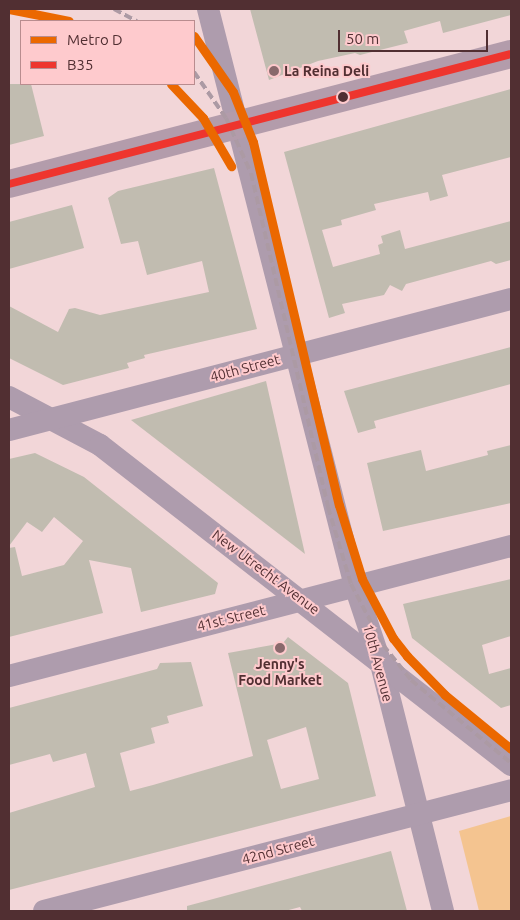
<!DOCTYPE html>
<html>
<head>
<meta charset="utf-8">
<style>
	body { margin:0 }
	#map { position:relative; width:520px; height:920px; overflow:hidden; background:#f2d6d8; font-family:Ubuntu,sans-serif }
	div>[style] { position:absolute }
	.green>* { inset:0; background:#f4c490 }
	.building>* { inset:0; background:#c1bcb0 }
	.minor>* { height:22px; margin:-11px; padding:0 11px; transform-origin:11px; border-radius:11px; background:#ae9cad }
	.major>* { height:28px; margin:-14px; padding:0 14px; transform-origin:14px; border-radius:14px; background:#b39cab }
	.rail>* { height:4px; margin-top:-2px; transform-origin:0; background:repeating-linear-gradient(90deg,#ac9aa4 0 8px,transparent 0 12px) }
	.bus-1>* { height:8px; margin:-4px; padding:0 4px; transform-origin:4px; border-radius:4px; background:#ee352e }
	.metro-1>* { height:9px; margin:-4.5px; padding:0 4.5px; transform-origin:4.5px; border-radius:4.5px; background:#eb6800 }
	.dots>* { width:14px; height:14px; translate:-50% -50%; box-sizing:border-box; border:2px solid #fecacd; border-radius:50% }
	span { translate:-50% -50%; white-space:nowrap; text-align:center; line-height:1.15; -webkit-text-stroke:4px #fecacd; paint-order:stroke }
	.poi-label { font-size:14px; color:#512f32; font-weight:700 }
	.left { translate:0 -50%; text-align:left }
	.street-label { font-size:14px; color:#512f32 }
	.frame { position:absolute; inset:0; border:10px solid #512f32; pointer-events:none }
	.legend { position:absolute; left:20px; top:20px; width:175px; height:65px; box-sizing:border-box; background:#fecacd; border:1px solid #b98c8f; margin:0; padding:6px 9px; list-style:none; font-size:15px; color:#512f32 }
	.legend li { display:flex; align-items:center; gap:10px; height:25px }
	.legend b { width:25px; border:1px solid #b98c8f }
	.scale { position:absolute; left:338px; top:30px; width:150px; height:22px; box-sizing:border-box; border:2px solid #512f32; border-top:0; padding-left:6px; font-size:15px; line-height:18px; white-space:nowrap; color:#512f32; -webkit-text-stroke:4px #fecacd; paint-order:stroke }
</style>
</head>
<body>
<div id="map">
	<div class="green">
		<div style="clip-path:polygon(511px 816px,511px 911px,479px 911px,459px 831px)"></div>
	</div>
	<div class="building">
		<div style="clip-path:polygon(250px 9px,511px 9px,511px 15px,443px 33px,440px 21px,404px 31px,408px 43px,360px 55px,355px 53px,318px 61px,269px 80px)"></div>
		<div style="clip-path:polygon(9px 84px,31px 84px,44px 136px,9px 145px)"></div>
		<div style="clip-path:polygon(511px 89px,511px 157px,442px 175px,448px 196px,430px 201px,428px 192px,374px 204px,376px 210px,341px 220px,342px 225px,322px 230px,333px 267px,380px 254px,378px 245px,383px 243px,381px 236px,400px 230px,405px 249px,511px 221px,511px 260px,496px 264px,491px 261px,406px 284px,402px 291px,390px 285px,384px 295px,342px 304px,345px 313px,329px 318px,284px 152px)"></div>
		<div style="clip-path:polygon(214px 168px,257px 329px,144px 355px,145px 358px,127px 363px,129px 368px,63px 385px,9px 358px,9px 306px,58px 332px,69px 309px,75px 308px,100px 315px,209px 292px,202px 261px,147px 275px,138px 241px,121px 244px,108px 198px,118px 191px)"></div>
		<div style="clip-path:polygon(72px 205px,84px 248px,9px 269px,9px 222px)"></div>
		<div style="clip-path:polygon(511px 347px,511px 384px,374px 421px,376px 428px,358px 433px,344px 391px)"></div>
		<div style="clip-path:polygon(266px 381px,305px 554px,131px 420px)"></div>
		<div style="clip-path:polygon(511px 445px,511px 503px,383px 531px,367px 463px,421px 450px,426px 471px,488px 455px,487px 451px)"></div>
		<div style="clip-path:polygon(35px 453px,84px 477px,218px 583px,215px 594px,141px 612px,131px 568px,89px 560px,103px 613px,9px 637px,9px 548px,15px 547px,22px 576px,64px 565px,83px 541px,54px 517px,42px 532px,27px 522px,9px 546px,9px 459px)"></div>
		<div style="clip-path:polygon(511px 579px,511px 636px,482px 645px,489px 674px,511px 668px,511px 705px,501px 708px,412px 638px,403px 604px)"></div>
		<div style="clip-path:polygon(evenodd,288px 637px,348px 683px,376px 796px,9px 890px,9px 813px,95px 787px,86px 753px,53px 762px,50px 754px,9px 765px,9px 708px,157px 669px,160px 663px,191px 662px,203px 706px,167px 716px,169px 723px,151px 728px,155px 743px,120px 753px,130px 791px,153px 785px,253px 756px,228px 653px,283px 643px,288px 637px,306px 727px,319px 779px,281px 789px,267px 740px,306px 727px)"></div>
		<div style="clip-path:polygon(391px 851px,407px 911px,302px 911px,300px 907px,285px 911px,187px 911px,187px 906px)"></div>
	</div>
	<div class="minor">
		<div style="left:208px;top:9px;width:595px;rotate:75.71deg"></div>
		<div style="left:355px;top:586px;width:82px;rotate:71.6deg"></div>
		<div style="left:381px;top:664px;width:255px;rotate:75.9deg"></div>
		<div style="left:9px;top:397px;width:103px;rotate:27.8deg"></div>
		<div style="left:100px;top:445px;width:521px;rotate:37.9deg"></div>
		<div style="left:9px;top:430px;width:519px;rotate:-14.63deg"></div>
		<div style="left:9px;top:676px;width:519px;rotate:-14.52deg"></div>
		<div style="left:44px;top:911px;width:482px;rotate:-14.5deg"></div>
	</div>
	<div class="major">
		<div style="left:9px;top:184px;width:519px;rotate:-14.52deg"></div>
	</div>
	<div class="rail">
		<div style="left:114px;top:9px;width:26px;rotate:28deg"></div>
		<div style="left:194px;top:72px;width:56px;rotate:55.2deg"></div>
		<div style="left:226px;top:118px;width:60px;rotate:65.6deg"></div>
		<div style="left:251px;top:173px;width:343px;rotate:77deg"></div>
		<div style="left:328px;top:507px;width:80px;rotate:73.4deg"></div>
		<div style="left:351px;top:584px;width:69px;rotate:62.3deg"></div>
		<div style="left:383px;top:645px;width:45px;rotate:51.3deg"></div>
		<div style="left:411px;top:680px;width:130px;rotate:39.7deg"></div>
	</div>
	<div class="bus-1">
		<div style="left:9px;top:184px;width:519px;rotate:-14.52deg"></div>
	</div>
	<div class="metro-1">
		<div style="left:9px;top:9px;width:61px;rotate:11.3deg"></div>
		<div style="left:194px;top:36px;width:68px;rotate:55.1deg"></div>
		<div style="left:233px;top:92px;width:54px;rotate:68.2deg"></div>
		<div style="left:253px;top:142px;width:373px;rotate:76.7deg"></div>
		<div style="left:339px;top:505px;width:77px;rotate:72.7deg"></div>
		<div style="left:362px;top:579px;width:67px;rotate:62.3deg"></div>
		<div style="left:393px;top:638px;width:23px;rotate:52deg"></div>
		<div style="left:407px;top:656px;width:54px;rotate:45.7deg"></div>
		<div style="left:445px;top:695px;width:85px;rotate:39.3deg"></div>
		<div style="left:171px;top:84px;width:47px;rotate:46.7deg"></div>
		<div style="left:203px;top:118px;width:56px;rotate:59.7deg"></div>
	</div>
	<div class="dots">
		<div style="left:274px;top:71px;background:#89696c"></div>
		<div style="left:343px;top:97px;background:#512f32"></div>
		<div style="left:280px;top:648px;background:#89696c"></div>
	</div>
	<div class="poi-label">
		<span class="left" style="left:284px;top:71px">La Reina Deli</span>
		<span style="left:280px;top:672px">Jenny's<br>Food Market</span>
	</div>
	<div class="street-label">
		<span style="left:245px;top:368px;rotate:-15deg">40th Street</span>
		<span style="left:266px;top:572px;rotate:37deg">New Utrecht Avenue</span>
		<span style="left:231px;top:618px;rotate:-14deg">41st Street</span>
		<span style="left:378px;top:663px;rotate:75deg">10th Avenue</span>
		<span style="left:278px;top:850px;rotate:-15deg">42nd Street</span>
	</div>
	<div class="frame"></div>
	<ul class="legend">
	<li><b style="height:6px;background:#eb6800"></b>Metro D</li>
	<li><b style="height:6px;background:#ee352e"></b>B35</li>
	</ul>
	<div class="scale">50 m</div>
</div>
</body>
</html>
